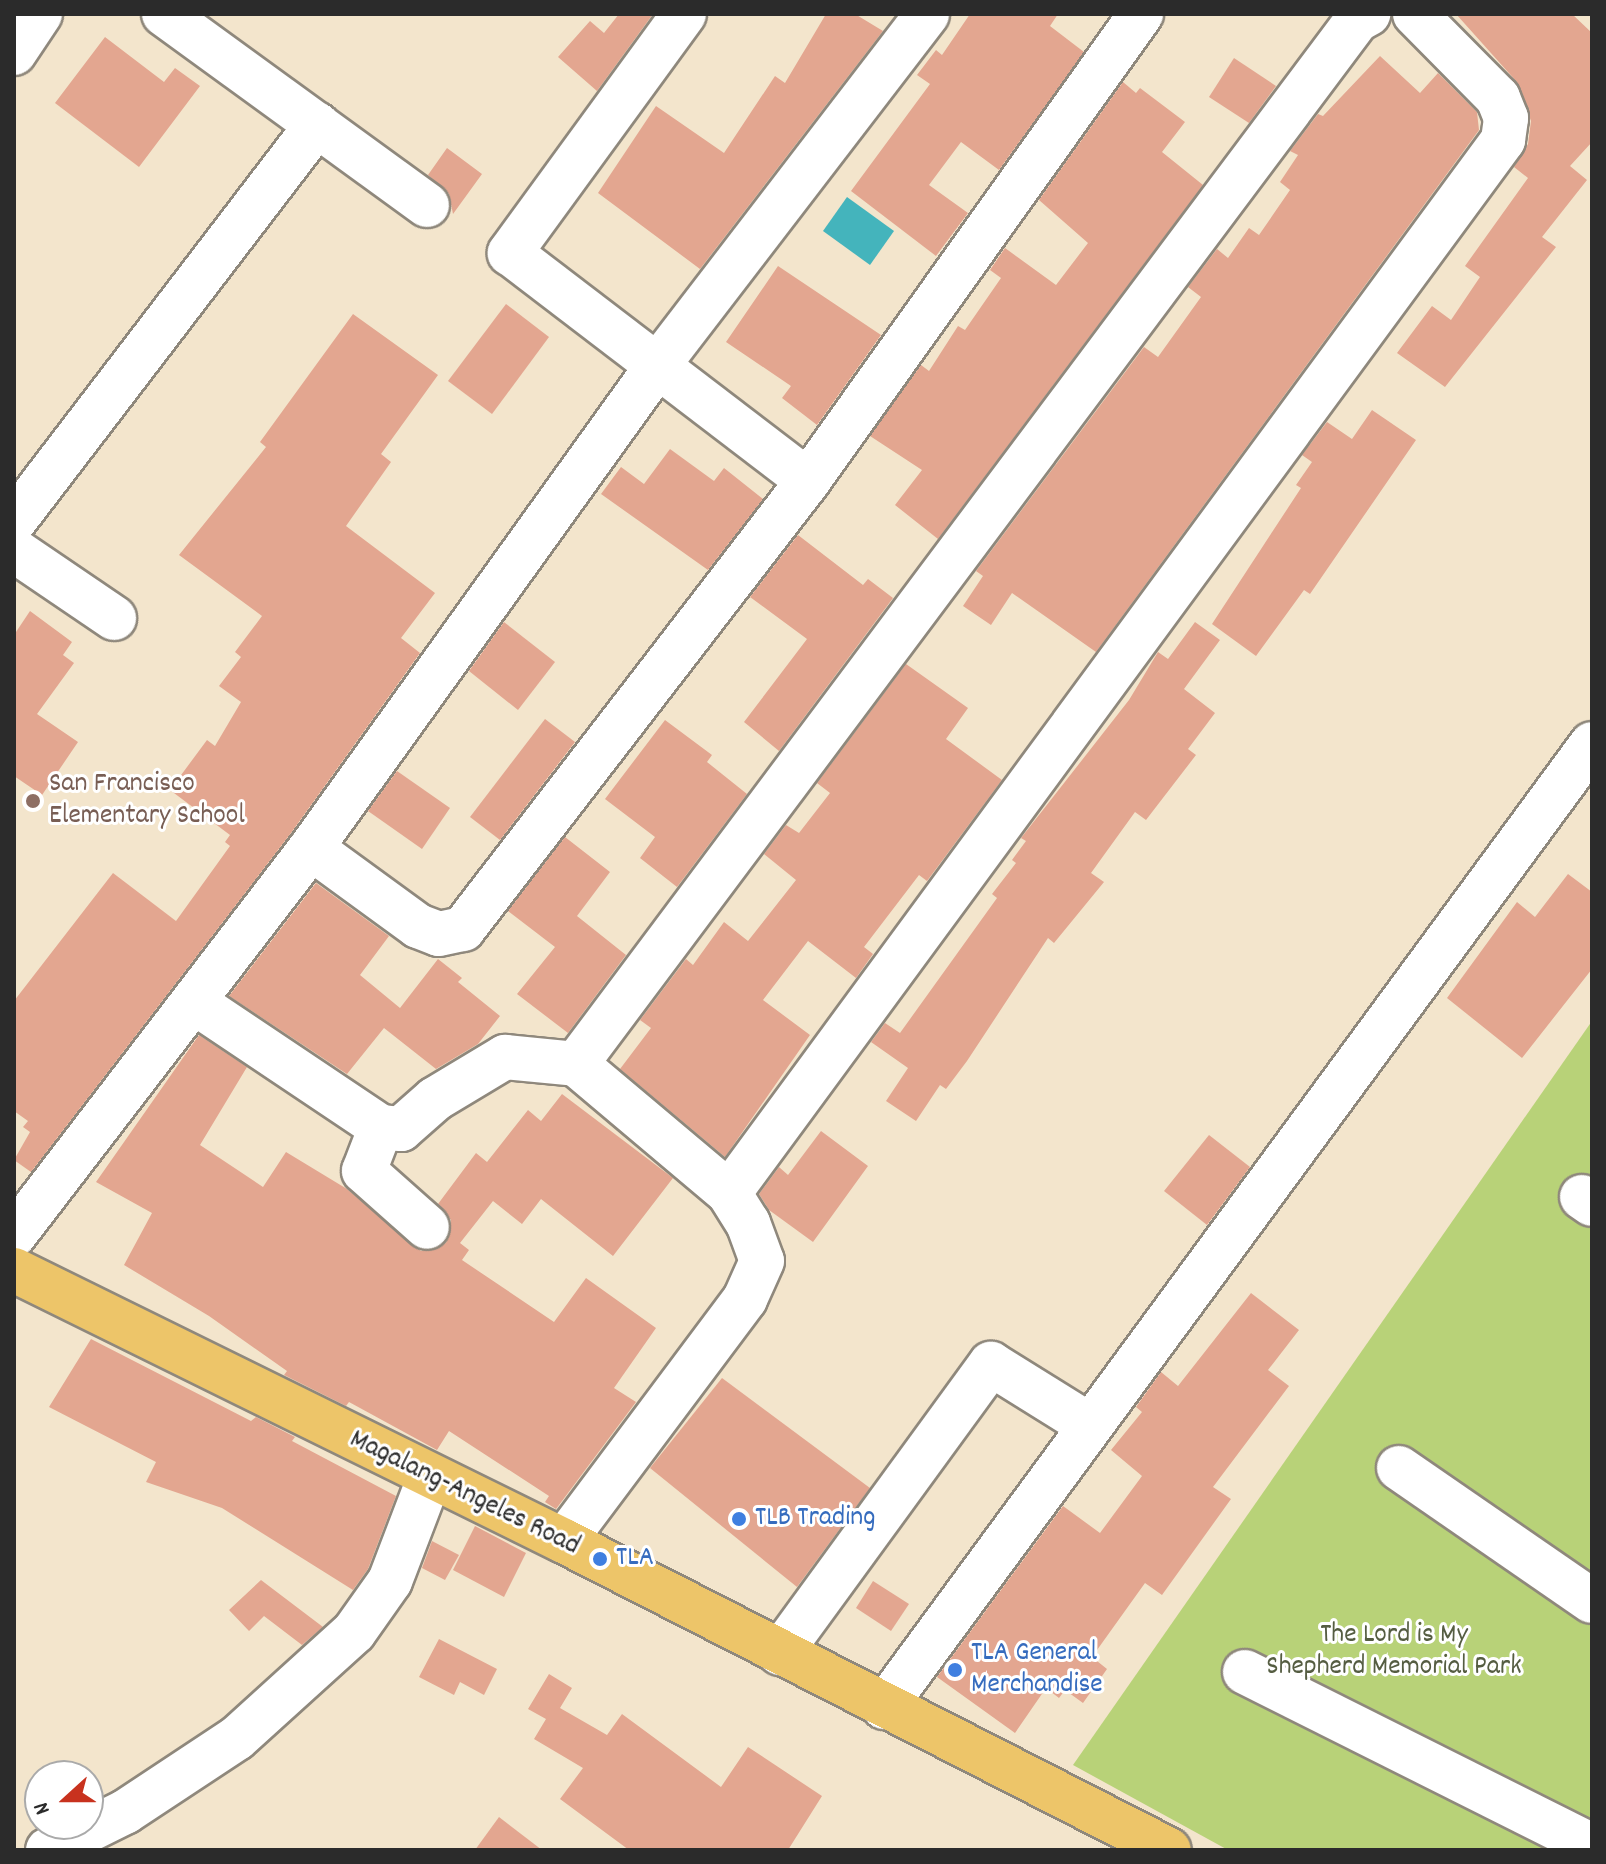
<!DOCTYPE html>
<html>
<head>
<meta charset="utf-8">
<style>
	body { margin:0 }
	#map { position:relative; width:1606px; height:1864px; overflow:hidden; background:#f3e5cc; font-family:Dekko,sans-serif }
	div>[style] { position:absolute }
	.green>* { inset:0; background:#b8d278 }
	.water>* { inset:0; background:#44b4bc }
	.building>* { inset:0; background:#e3a690 }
	.roads { filter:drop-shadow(2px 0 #8f887c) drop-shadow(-2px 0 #8f887c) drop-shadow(0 2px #8f887c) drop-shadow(0 -2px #8f887c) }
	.minor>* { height:44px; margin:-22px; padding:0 22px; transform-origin:22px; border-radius:22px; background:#fff }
	.major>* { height:44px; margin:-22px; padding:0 22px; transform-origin:22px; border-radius:22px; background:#edc569 }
	.dots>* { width:22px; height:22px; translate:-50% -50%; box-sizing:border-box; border:4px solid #fff; border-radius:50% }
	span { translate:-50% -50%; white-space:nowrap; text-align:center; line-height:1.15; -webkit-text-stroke:6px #fff; paint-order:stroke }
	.education-label { font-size:28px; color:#785e54 }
	.left { translate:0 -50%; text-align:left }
	.street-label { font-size:28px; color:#2b2b2b }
	.shop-label { font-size:28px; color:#366cbe }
	.park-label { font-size:28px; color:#555d42 }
	.frame { position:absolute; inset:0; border:16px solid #2b2b2b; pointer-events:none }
	.north { position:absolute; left:24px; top:1760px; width:80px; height:80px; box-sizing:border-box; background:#fff; border:2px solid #aaa; border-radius:50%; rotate:249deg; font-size:22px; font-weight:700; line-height:32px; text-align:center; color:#2b2b2b }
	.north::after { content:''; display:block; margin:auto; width:28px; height:36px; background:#c8321e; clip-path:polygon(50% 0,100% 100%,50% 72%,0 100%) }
</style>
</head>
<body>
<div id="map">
	<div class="green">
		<div style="clip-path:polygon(1592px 1021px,1592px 1850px,1228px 1850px,1073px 1765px)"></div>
	</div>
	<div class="water">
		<div style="clip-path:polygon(847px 197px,894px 231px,870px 265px,823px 231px)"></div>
	</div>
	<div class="building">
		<div style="clip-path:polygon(619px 14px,653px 14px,597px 91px,558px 57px,590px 21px,604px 33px)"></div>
		<div style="clip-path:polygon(826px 14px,855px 14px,883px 31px,700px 269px,598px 193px,656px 106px,724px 153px,775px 76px,785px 83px)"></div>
		<div style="clip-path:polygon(970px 14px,1058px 14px,1050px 26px,1084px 52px,999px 170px,961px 142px,929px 185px,968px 213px,936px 256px,851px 191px,930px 84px,917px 75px,936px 50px,942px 55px)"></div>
		<div style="clip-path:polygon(1456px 14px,1572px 14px,1592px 33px,1592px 142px,1570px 166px,1587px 180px,1542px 237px,1556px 247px,1445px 387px,1397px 353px,1432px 306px,1451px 320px,1480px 277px,1465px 266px,1528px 178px,1514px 167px,1528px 144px,1531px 121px,1516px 81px)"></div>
		<div style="clip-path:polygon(105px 37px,164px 82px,175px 68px,200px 86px,139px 167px,55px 103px)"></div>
		<div style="clip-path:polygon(1380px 56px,1420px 93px,1438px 73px,1477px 112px,1479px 130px,1096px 652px,1012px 593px,991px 625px,963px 606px,983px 576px,976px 571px,1144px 347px,1158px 357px,1201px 297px,1188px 287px,1217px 249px,1228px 258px,1249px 228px,1259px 235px,1290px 190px,1280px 182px,1298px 155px,1290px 151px,1318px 114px,1323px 116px)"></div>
		<div style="clip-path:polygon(1234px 58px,1276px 86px,1249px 123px,1209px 97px)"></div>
		<div style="clip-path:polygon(1123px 82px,1136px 93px,1140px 88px,1185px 122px,1162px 152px,1203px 185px,938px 539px,895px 505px,922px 470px,870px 436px,921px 365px,929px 371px,958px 326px,965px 330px,1001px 278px,990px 270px,1005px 248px,1056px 285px,1088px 243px,1039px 200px)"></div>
		<div style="clip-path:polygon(447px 148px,482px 174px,453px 214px,449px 194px,428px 175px)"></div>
		<div style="clip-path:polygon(778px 266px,881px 335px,817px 425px,782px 398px,791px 386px,726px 342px)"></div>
		<div style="clip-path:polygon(506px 304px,549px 337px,492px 414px,448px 381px)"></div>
		<div style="clip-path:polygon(353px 314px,438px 375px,381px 454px,391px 462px,346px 526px,435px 593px,401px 638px,420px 653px,291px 833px,31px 1172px,14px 1160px,30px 1132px,23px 1127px,28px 1121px,14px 1111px,14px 1001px,113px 873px,176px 921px,230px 846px,225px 842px,230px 835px,170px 790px,207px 740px,215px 746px,241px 702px,219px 686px,241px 657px,235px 652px,262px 616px,179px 555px,266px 447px,260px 442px)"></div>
		<div style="clip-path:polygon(1372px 410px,1416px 440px,1310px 594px,1304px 590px,1256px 656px,1212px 624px,1301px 488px,1296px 485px,1312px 462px,1302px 455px,1327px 422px,1352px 439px)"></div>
		<div style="clip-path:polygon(670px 449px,714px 481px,724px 468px,763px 499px,708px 570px,601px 494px,621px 467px,644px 484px)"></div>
		<div style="clip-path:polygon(798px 535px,863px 585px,868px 579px,893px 598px,779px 751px,744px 722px,807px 639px,750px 597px)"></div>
		<div style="clip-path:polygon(30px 611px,72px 642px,63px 655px,74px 663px,37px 714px,78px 742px,42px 795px,14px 776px,14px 635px)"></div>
		<div style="clip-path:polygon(504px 622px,555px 662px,518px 710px,469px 671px)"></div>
		<div style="clip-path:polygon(1195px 622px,1220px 640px,1184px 689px,1215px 713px,1188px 749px,1196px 755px,1146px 820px,1135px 812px,1091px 873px,1104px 882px,1054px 943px,1048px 938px,967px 1061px,946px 1089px,940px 1085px,916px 1121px,886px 1101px,908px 1068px,871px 1042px,885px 1023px,900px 1033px,997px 898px,992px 894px,1016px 863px,1012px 860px,1026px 841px,1021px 838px,1129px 700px,1158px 652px,1168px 659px)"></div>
		<div style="clip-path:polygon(906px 664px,968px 708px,946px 739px,1002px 780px,927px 881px,919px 875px,864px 947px,873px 954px,856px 978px,808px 941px,763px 1000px,810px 1035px,725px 1157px,620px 1069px,651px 1028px,640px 1020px,686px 959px,693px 965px,724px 922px,748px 941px,796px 880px,764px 854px,786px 825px,799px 833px,830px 793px,817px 783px)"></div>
		<div style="clip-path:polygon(545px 719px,575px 742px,500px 840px,470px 817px)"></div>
		<div style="clip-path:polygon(665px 720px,712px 755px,707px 762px,747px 794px,677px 887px,640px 858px,655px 837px,605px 799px)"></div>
		<div style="clip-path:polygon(397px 771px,450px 808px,422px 849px,368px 811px)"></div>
		<div style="clip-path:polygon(565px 837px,610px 872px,577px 916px,626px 955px,568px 1033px,517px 994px,555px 947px,508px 911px)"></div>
		<div style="clip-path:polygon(1568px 874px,1592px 892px,1592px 969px,1522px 1058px,1447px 998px,1517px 902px,1535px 917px)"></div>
		<div style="clip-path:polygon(316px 883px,389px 936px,360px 975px,400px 1008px,438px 959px,462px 978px,458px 982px,500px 1016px,478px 1044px,436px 1069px,384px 1028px,347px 1074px,229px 996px)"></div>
		<div style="clip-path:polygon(199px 1035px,247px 1067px,200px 1145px,263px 1187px,286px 1152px,347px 1189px,421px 1251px,446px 1243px,451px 1220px,438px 1204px,476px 1153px,487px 1162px,528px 1110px,541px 1121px,562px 1094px,673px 1178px,613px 1256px,541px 1199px,522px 1224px,493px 1201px,460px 1243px,469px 1250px,462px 1260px,554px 1322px,586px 1278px,656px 1328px,614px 1388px,636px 1402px,556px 1509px,545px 1502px,549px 1496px,449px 1431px,437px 1450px,349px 1402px,346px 1406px,284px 1375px,287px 1371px,209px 1316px,124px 1265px,152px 1213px,96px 1182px)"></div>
		<div style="clip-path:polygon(821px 1131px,868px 1166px,813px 1242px,769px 1210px,759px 1194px,779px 1167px,788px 1175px)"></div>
		<div style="clip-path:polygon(1209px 1135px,1250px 1167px,1207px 1225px,1164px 1191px)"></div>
		<div style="clip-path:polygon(1251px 1293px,1299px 1330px,1268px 1370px,1289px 1386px,1213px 1487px,1231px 1499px,1162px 1595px,1145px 1583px,1092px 1657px,1107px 1669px,1083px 1703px,1065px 1690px,1059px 1698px,1046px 1688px,1015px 1733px,937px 1677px,1063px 1506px,1100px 1533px,1142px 1476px,1111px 1450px,1142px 1412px,1136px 1407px,1161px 1372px,1178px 1386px)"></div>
		<div style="clip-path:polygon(91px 1339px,251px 1421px,256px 1417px,295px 1437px,292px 1441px,396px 1496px,368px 1569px,353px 1590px,222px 1508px,146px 1482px,156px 1462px,49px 1407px)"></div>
		<div style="clip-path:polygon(722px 1378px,870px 1488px,797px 1587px,650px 1468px)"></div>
		<div style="clip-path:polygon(475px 1526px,526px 1553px,504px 1597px,453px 1570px)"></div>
		<div style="clip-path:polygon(432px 1541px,459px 1555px,445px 1580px,422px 1568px)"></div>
		<div style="clip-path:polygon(261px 1580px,323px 1627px,302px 1645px,264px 1616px,249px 1631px,229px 1610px)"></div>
		<div style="clip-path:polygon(873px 1581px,909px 1604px,891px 1631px,856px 1608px)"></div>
		<div style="clip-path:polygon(439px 1639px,497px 1669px,484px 1695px,460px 1682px,454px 1695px,419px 1677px)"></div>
		<div style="clip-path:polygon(549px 1674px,572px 1688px,560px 1708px,607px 1735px,622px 1714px,721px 1787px,748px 1747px,822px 1796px,788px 1850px,629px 1850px,560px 1799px,583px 1768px,534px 1739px,546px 1719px,528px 1709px)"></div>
		<div style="clip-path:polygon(499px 1817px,542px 1850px,475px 1850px)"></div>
	</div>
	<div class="roads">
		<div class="minor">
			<div style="left:164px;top:14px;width:325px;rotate:36deg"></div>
			<div style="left:684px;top:14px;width:296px;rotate:126.1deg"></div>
			<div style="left:510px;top:253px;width:375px;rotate:37.4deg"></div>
			<div style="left:14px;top:53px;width:47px;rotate:-56.3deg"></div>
			<div style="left:14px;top:521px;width:499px;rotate:-52.6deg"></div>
			<div style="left:14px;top:550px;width:121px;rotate:34.2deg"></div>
			<div style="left:311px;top:848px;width:132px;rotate:36.1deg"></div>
			<div style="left:418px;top:926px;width:22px;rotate:21deg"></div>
			<div style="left:439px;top:934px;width:25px;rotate:-12deg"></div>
			<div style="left:463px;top:929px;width:565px;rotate:-52.4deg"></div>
			<div style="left:808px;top:481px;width:574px;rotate:-54.51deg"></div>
			<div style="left:194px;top:1002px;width:225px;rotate:33.8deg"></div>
			<div style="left:381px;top:1127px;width:20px;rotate:6deg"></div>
			<div style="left:401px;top:1129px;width:45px;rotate:-41.4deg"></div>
			<div style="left:435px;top:1099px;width:82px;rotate:-31deg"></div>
			<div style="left:505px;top:1057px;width:71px;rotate:5.6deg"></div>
			<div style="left:576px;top:1064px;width:200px;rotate:40.1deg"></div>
			<div style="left:729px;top:1193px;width:36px;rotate:58deg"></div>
			<div style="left:748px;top:1223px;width:40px;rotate:69.8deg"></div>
			<div style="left:762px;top:1261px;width:42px;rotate:114.1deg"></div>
			<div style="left:745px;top:1299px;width:302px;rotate:126.8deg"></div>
			<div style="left:576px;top:1064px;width:1304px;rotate:-53.2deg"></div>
			<div style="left:1357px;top:20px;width:13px;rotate:-29deg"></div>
			<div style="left:381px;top:1127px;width:47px;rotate:111.1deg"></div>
			<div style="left:364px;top:1171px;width:84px;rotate:41.6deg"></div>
			<div style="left:729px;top:1193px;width:1307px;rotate:-53.68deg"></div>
			<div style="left:1503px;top:140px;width:22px;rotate:-82deg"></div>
			<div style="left:1506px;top:118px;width:22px;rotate:-112deg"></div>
			<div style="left:1498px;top:98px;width:118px;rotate:-134.7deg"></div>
			<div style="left:1582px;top:1197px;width:12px;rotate:35deg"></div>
			<div style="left:14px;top:1235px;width:488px;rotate:-52.5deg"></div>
			<div style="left:311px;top:848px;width:595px;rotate:-54.31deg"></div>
			<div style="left:658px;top:365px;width:442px;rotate:-52.5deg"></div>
			<div style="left:1399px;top:1468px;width:234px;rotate:34.6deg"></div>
			<div style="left:780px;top:1653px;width:358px;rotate:-53.9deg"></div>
			<div style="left:991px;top:1364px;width:115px;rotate:31.9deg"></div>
			<div style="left:1245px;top:1672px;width:388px;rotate:26.6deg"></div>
			<div style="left:884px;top:1707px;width:1195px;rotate:-53.68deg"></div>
			<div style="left:48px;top:1850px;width:86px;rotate:-26.3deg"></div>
			<div style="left:125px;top:1812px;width:134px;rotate:-33.5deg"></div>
			<div style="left:237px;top:1738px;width:158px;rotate:-42.2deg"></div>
			<div style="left:354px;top:1632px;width:62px;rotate:-54.8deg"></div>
			<div style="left:390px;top:1581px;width:109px;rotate:-69.1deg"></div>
		</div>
		<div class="major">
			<div style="left:14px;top:1270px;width:613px;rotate:26.23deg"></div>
			<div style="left:564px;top:1541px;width:679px;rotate:27.06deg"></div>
		</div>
	</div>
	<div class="dots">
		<div style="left:33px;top:801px;background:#8d6e63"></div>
		<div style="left:739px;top:1519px;background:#3f7fe0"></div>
		<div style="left:600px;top:1559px;background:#3f7fe0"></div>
		<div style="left:955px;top:1670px;background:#3f7fe0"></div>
	</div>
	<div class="education-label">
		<span class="left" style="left:49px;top:801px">San Francisco<br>Elementary School</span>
	</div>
	<div class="street-label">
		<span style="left:464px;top:1494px;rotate:26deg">Magalang-Angeles Road</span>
	</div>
	<div class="shop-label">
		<span class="left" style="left:755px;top:1519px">TLB Trading</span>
		<span class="left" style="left:616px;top:1559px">TLA</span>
		<span class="left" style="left:971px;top:1670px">TLA General<br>Merchandise</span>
	</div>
	<div class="park-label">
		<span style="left:1394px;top:1652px">The Lord is My<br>Shepherd Memorial Park</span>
	</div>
	<div class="frame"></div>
	<div class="north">N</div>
</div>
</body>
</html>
